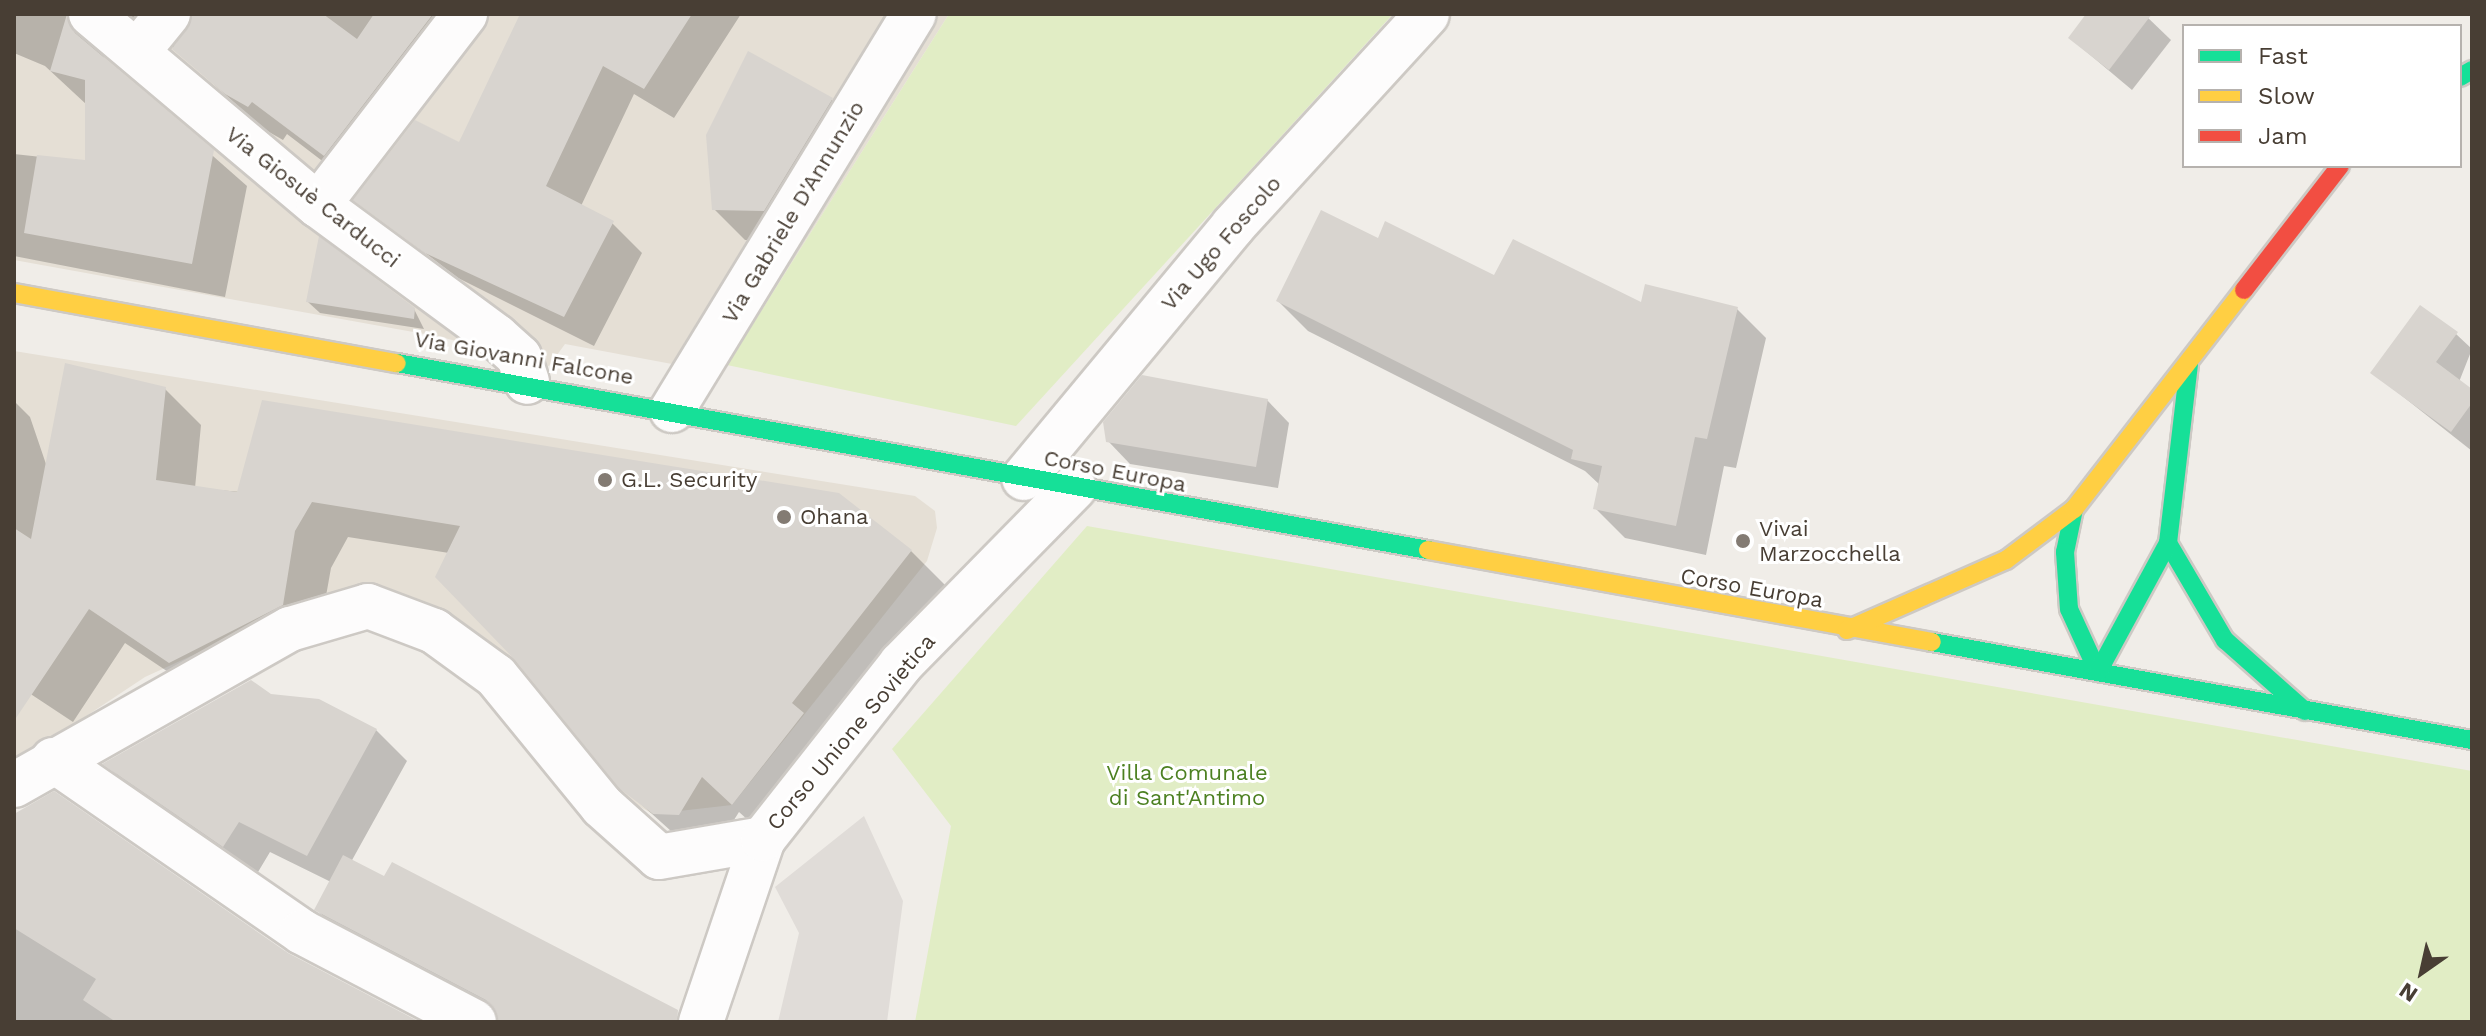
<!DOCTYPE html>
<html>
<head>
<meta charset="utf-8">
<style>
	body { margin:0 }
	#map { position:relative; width:2486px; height:1036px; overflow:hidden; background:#f0ede8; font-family:"Work Sans",sans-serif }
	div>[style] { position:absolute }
	.residential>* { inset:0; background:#e5dfd5 }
	.green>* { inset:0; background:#e1edc5 }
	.parking>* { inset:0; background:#e0dcd8 }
	.shadow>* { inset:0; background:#0003 }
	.building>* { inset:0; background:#d8d4cf }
	.roads { filter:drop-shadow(2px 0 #cdc9c4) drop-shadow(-2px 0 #cdc9c4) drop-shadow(0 2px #cdc9c4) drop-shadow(0 -2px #cdc9c4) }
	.street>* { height:44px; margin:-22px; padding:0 22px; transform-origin:22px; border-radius:22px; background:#fdfcfc }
	.fast>* { height:18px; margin:-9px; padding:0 9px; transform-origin:9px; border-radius:9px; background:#16e098 }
	.slow>* { height:18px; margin:-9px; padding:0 9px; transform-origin:9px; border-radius:9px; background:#ffcf43 }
	.jam>* { height:18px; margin:-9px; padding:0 9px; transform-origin:9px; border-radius:9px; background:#f24e42 }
	.dots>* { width:22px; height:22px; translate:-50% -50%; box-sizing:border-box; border:4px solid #fff; border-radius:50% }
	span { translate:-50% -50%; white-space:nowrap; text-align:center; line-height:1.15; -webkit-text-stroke:6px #fff; paint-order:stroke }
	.street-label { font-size:22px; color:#483e34 }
	.poi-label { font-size:22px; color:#483e34 }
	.left { translate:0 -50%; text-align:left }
	.park-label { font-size:22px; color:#4c8021 }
	.frame { position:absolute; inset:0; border:16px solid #483e34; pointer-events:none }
	.legend { position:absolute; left:2182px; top:24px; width:280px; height:144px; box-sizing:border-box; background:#fff; border:2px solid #b6b2ae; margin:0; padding:10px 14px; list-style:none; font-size:24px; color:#483e34 }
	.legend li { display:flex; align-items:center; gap:16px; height:40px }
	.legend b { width:40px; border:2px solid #b6b2ae }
	.north { position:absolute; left:2382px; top:932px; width:80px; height:80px; -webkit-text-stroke:6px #fff; paint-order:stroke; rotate:214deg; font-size:22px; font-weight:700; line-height:32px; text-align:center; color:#483e34 }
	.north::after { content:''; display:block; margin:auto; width:28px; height:36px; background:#483e34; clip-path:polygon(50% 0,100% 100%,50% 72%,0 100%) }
</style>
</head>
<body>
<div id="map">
	<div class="residential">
		<div style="clip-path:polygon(14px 14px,949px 14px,727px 365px,672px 364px,565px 344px,549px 366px,441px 337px,14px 260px)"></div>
		<div style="clip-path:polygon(14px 351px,915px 496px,935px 511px,937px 528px,927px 561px,732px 805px,653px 814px,606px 788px,454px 621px,394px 591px,331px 592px,145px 677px,14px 764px)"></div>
	</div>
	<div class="green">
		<div style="clip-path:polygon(949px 14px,1393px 14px,1016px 426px,727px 365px)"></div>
		<div style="clip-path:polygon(1087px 526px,2472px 771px,2472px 1022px,915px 1022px,951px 826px,892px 749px)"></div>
	</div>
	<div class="parking">
		<div style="clip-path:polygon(864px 816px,903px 901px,887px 1022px,778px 1022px,799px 933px,775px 887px)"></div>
	</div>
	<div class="shadow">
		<div style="clip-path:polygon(14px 14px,491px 14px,359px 189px,287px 134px,283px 140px,262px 128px,172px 46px,132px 23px,100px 46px,105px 61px,247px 186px,225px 297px,14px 256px,14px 154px,87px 162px,87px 105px,45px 66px,14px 53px)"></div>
		<div style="clip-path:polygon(522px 14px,741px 14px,674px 118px,634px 94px,581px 206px,612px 223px,642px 253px,594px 346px,458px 278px,356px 200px,459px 144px)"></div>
		<div style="clip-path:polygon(2089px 14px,2144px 14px,2171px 40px,2132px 90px,2070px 38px)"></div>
		<div style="clip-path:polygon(749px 54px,832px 100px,863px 131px,795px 241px,745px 240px,714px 209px)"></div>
		<div style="clip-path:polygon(1378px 240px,1495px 277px,1642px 304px,1737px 309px,1766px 338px,1736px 468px,1724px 466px,1706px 555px,1625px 538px,1595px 508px,1600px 485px,1585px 471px,1308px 331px,1278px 301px)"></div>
		<div style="clip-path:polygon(308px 302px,414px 309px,424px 329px,320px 313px)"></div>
		<div style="clip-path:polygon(2456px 334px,2472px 349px,2459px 382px,2472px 391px,2472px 451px,2373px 373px)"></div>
		<div style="clip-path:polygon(165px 389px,201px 425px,195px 488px,911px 551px,947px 587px,769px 839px,739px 812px,715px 850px,691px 849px,622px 787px,449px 553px,348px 537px,331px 568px,318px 641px,207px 698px,125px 643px,73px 722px,14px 683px,14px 401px,30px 417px,47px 467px)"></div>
		<div style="clip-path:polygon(1267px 400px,1289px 423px,1278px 488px,1130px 464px,1108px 441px)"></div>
		<div style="clip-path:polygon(271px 695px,376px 730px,407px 761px,351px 862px,664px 1005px,681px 1022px,500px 1022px,351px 944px,317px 910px,331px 882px,270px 852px,255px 877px,136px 794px,106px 764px)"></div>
		<div style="clip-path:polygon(14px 817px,287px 954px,416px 1022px,14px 1022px)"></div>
	</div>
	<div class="building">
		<div style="clip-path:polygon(67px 14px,75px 33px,214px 150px,192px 264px,24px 233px,37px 155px,85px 160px,85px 80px,50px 71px)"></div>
		<div style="clip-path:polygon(192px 14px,323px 14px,357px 39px,374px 14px,433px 14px,324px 156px,252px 102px,248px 107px,225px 94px,172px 49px)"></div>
		<div style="clip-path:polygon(520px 14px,692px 14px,644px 89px,603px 66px,546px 186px,614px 221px,564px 317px,425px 253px,353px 200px,415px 120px,459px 142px)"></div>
		<div style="clip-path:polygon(2086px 14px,2152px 14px,2109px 70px,2068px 38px)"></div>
		<div style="clip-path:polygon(748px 51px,833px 98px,764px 211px,712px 210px,706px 135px)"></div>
		<div style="clip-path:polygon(1321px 210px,1378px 238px,1385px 221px,1494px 275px,1513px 239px,1641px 302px,1645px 284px,1738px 307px,1707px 439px,1695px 437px,1676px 526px,1593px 509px,1602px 466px,1571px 459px,1573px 450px,1276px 301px)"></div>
		<div style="clip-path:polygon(319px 236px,415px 308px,414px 319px,306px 302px)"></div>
		<div style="clip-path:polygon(2420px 305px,2458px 332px,2436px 362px,2472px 389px,2472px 403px,2451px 432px,2370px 373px)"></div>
		<div style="clip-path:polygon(65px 363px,166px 387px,156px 480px,237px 492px,262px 400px,839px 493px,912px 550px,792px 703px,804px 713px,732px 805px,702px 777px,679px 815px,653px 814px,620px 789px,515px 660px,435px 577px,460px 526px,312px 502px,295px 531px,283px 605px,169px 663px,89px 609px,14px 721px,14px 528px,31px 539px)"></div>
		<div style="clip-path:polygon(1142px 375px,1268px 399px,1256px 467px,1106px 442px,1103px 422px)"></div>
		<div style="clip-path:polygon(251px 680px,271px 694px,319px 699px,377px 729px,307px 856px,239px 822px,223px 847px,102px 764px)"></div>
		<div style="clip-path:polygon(54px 791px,288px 953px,420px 1022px,116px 1022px,83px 1000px,96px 979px,14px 928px,14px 814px)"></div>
		<div style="clip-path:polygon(343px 855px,384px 876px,392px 862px,678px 1010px,677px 1022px,499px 1022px,486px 1000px,314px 910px)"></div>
	</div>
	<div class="roads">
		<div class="street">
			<div style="left:91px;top:14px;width:297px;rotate:40.1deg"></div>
			<div style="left:318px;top:205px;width:222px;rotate:36.4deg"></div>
			<div style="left:497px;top:337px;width:30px;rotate:42deg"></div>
			<div style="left:519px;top:357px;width:26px;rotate:72deg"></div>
			<div style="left:137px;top:52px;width:49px;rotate:-50.8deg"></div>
			<div style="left:318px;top:205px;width:241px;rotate:-52.4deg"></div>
			<div style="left:672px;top:410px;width:464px;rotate:-58.6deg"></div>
			<div style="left:1024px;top:478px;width:327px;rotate:-50.3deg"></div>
			<div style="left:1233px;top:226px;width:287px;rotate:-47.5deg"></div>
			<div style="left:53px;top:760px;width:303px;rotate:34.6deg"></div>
			<div style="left:302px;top:932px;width:194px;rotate:27.6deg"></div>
			<div style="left:14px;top:785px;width:317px;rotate:-29.5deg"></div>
			<div style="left:290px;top:629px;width:81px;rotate:-16.4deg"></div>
			<div style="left:368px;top:606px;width:71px;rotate:20.7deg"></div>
			<div style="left:434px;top:631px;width:77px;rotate:36deg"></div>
			<div style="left:496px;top:676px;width:168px;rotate:50.8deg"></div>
			<div style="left:602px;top:806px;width:76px;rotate:41.8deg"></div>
			<div style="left:659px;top:857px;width:106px;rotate:-9.8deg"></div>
			<div style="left:701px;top:1022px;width:193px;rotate:-71.3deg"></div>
			<div style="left:763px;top:839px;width:223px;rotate:-51.7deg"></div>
			<div style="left:901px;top:664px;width:247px;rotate:-45.5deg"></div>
		</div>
		<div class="fast">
			<div style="left:2460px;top:77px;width:14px;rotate:-30deg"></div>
			<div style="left:397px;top:363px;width:1048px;rotate:10.28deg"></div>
			<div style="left:2189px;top:364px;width:180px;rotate:96.7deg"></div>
			<div style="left:2168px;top:543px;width:113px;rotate:59.6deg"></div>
			<div style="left:2225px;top:640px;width:107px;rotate:41.6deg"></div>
			<div style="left:2074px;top:509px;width:44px;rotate:101.8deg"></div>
			<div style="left:2065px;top:552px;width:57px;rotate:86deg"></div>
			<div style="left:2069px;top:609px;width:69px;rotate:65.3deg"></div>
			<div style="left:1932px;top:642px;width:549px;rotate:10.29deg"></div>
			<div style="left:2098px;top:672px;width:147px;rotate:-61.5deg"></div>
		</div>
		<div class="slow">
			<div style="left:14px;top:293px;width:389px;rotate:10.4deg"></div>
			<div style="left:1428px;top:550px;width:512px;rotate:10.34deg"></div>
			<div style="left:1847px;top:630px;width:174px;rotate:-23.8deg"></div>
			<div style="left:2006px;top:560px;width:85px;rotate:-36.9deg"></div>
			<div style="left:2074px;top:509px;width:277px;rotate:-52.2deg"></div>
		</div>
		<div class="jam">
			<div style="left:2244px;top:290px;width:157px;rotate:-52.3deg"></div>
		</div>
	</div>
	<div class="dots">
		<div style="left:605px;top:480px;background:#837b73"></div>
		<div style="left:784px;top:517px;background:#837b73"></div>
		<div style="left:1743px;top:541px;background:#837b73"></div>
	</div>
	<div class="street-label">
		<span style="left:313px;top:197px;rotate:38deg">Via Giosuè Carducci</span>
		<span style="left:793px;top:212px;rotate:-59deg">Via Gabriele D'Annunzio</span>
		<span style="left:1221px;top:243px;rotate:-49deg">Via Ugo Foscolo</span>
		<span style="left:524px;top:358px;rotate:10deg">Via Giovanni Falcone</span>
		<span style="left:1115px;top:471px;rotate:11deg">Corso Europa</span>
		<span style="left:1752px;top:588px;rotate:10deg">Corso Europa</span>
		<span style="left:851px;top:732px;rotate:-50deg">Corso Unione Sovietica</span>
	</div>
	<div class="poi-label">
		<span class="left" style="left:621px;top:480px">G.L. Security</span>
		<span class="left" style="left:800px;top:517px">Ohana</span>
		<span class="left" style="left:1759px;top:541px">Vivai<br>Marzocchella</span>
	</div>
	<div class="park-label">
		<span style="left:1187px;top:785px">Villa Comunale<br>di Sant'Antimo</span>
	</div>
	<div class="frame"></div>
	<ul class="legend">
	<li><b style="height:10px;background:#16e098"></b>Fast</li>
	<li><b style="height:10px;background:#ffcf43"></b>Slow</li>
	<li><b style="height:10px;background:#f24e42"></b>Jam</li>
	</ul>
	<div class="north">N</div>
</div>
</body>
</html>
